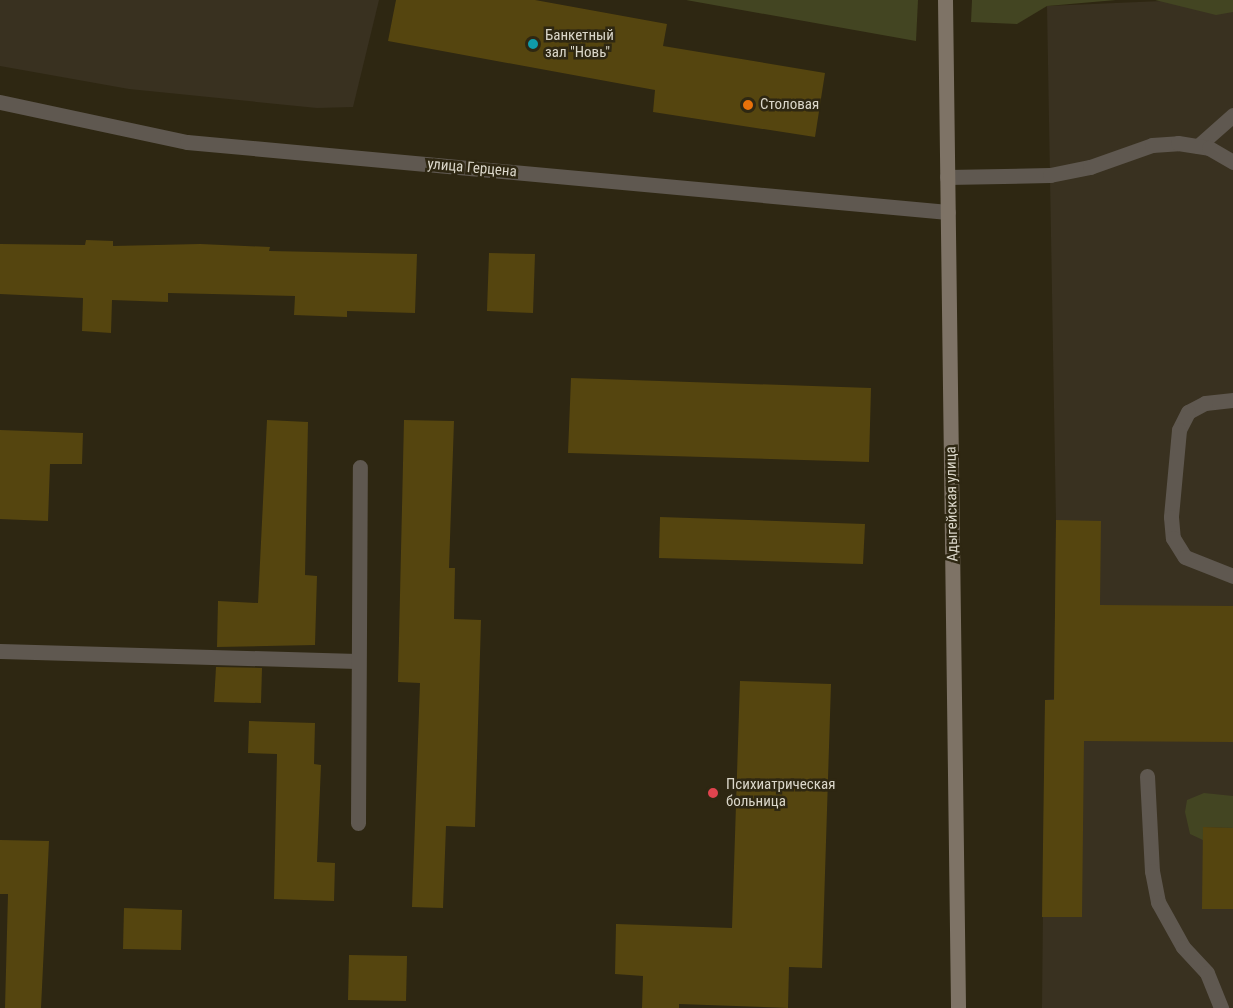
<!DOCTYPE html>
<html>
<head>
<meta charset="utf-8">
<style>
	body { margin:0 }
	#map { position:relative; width:1233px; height:1008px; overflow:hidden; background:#2e2712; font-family:"Roboto Condensed",sans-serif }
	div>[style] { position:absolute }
	.industrial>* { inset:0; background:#393120 }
	.green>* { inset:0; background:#434522 }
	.building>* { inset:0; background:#55450f }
	.lane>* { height:15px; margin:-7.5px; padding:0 7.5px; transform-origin:7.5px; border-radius:7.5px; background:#5f5850 }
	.street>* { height:15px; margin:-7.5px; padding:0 7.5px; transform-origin:7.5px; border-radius:7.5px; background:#5f5850 }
	.secondary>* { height:15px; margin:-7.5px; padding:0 7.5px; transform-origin:7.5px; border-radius:7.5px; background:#7e7366 }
	.dots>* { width:16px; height:16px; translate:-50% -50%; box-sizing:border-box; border:3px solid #2e2712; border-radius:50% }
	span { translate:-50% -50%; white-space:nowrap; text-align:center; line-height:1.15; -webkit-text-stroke:5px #2e2712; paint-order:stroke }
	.poi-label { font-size:15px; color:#dbd7ca }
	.left { translate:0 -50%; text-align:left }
	.street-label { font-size:15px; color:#dbd7ca }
</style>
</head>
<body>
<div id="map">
	<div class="industrial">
		<div style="clip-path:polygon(0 0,379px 0,353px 107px,317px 108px,129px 89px,0 66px)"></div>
		<div style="clip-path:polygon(1185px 0,1233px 0,1233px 1008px,1042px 1008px,1045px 700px,1054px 699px,1056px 521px,1047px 6px)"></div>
	</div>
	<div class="green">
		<div style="clip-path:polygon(686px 0,918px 0,916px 41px)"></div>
		<div style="clip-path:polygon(972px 0,1116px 0,1047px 6px,1017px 24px,971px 22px)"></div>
		<div style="clip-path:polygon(1155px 0,1233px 0,1233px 12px,1216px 15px)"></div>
		<div style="clip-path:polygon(1204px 793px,1233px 796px,1233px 828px,1203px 827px,1203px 840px,1190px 834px,1185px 812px,1187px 800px)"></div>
	</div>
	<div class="building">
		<div style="clip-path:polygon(396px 0,535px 0,667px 24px,663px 46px,825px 73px,815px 137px,653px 112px,655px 90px,388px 41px)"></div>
		<div style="clip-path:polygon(86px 240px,113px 241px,113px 246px,200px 244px,270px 247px,269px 251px,417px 254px,415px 313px,347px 311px,347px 317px,294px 315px,295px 296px,168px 293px,168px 302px,112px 300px,111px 333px,82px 331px,83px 298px,0 294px,0 244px,85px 245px)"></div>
		<div style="clip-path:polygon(489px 253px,535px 254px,533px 313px,487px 311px)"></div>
		<div style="clip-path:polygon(571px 378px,871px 388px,869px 462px,568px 453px)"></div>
		<div style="clip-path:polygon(267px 420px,308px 422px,305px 575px,317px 576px,315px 645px,217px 647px,218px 601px,258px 603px)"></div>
		<div style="clip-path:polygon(404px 420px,454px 421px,449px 568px,455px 568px,454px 619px,481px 620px,475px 827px,446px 826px,443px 908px,412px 907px,420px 683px,398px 682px)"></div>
		<div style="clip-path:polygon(0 430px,83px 433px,82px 464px,50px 464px,48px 521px,0 519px)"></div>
		<div style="clip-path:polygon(660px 517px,865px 524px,863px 564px,659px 558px)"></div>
		<div style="clip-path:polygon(1056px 520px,1101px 521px,1100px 605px,1233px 606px,1233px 742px,1084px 741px,1082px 917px,1042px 917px,1045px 700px,1054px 700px)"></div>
		<div style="clip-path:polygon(216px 667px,262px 668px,261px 703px,214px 702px)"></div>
		<div style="clip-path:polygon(740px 681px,831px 684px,822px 968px,789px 967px,788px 1008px,679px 1004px,679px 1008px,642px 1008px,643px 976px,615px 974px,616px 924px,732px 928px)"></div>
		<div style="clip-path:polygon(249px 721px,315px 723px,314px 764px,321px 765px,317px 862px,335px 863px,334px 901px,274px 899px,277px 754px,248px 753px)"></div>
		<div style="clip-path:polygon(1203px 827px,1233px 828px,1233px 909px,1202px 909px)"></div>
		<div style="clip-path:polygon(0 840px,49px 841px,41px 1008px,5px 1008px,8px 894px,0 894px)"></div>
		<div style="clip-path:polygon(124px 908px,182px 910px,181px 950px,123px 949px)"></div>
		<div style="clip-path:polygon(349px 955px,407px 956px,406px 1001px,348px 1000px)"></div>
	</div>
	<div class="lane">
		<div style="left:1198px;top:146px;width:47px;rotate:-41.5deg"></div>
		<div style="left:947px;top:177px;width:103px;rotate:-1.1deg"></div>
		<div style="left:1050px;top:175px;width:41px;rotate:-11.3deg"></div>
		<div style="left:1090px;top:167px;width:66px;rotate:-19.5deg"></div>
		<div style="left:1152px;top:145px;width:26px;rotate:-4deg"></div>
		<div style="left:1178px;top:143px;width:31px;rotate:9deg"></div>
		<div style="left:1209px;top:148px;width:28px;rotate:30deg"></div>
		<div style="left:1233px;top:400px;width:28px;rotate:174deg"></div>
		<div style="left:1205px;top:403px;width:19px;rotate:152deg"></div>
		<div style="left:1188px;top:412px;width:20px;rotate:117deg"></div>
		<div style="left:1179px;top:430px;width:87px;rotate:95.3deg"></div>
		<div style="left:1171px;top:517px;width:21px;rotate:85deg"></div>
		<div style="left:1173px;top:538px;width:22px;rotate:58deg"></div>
		<div style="left:1185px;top:557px;width:52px;rotate:21.6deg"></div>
		<div style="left:0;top:651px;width:357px;rotate:1.6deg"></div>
		<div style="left:1147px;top:776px;width:95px;rotate:87deg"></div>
		<div style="left:1152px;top:871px;width:32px;rotate:79deg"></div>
		<div style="left:1158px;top:902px;width:51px;rotate:60.9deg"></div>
		<div style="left:1183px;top:947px;width:35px;rotate:47deg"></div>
		<div style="left:1207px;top:973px;width:38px;rotate:68deg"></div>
		<div style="left:358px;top:823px;width:356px;rotate:-89.7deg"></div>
	</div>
	<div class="street">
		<div style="left:0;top:102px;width:191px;rotate:12.1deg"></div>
		<div style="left:187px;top:142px;width:764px;rotate:5.26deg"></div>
	</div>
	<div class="secondary">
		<div style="left:945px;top:0;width:1008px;rotate:89.26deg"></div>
	</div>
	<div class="dots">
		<div style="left:533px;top:44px;background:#0f9aa8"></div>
		<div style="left:748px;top:105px;background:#e8710a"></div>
		<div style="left:713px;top:793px;background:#e0444e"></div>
	</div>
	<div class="poi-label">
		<span class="left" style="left:545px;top:44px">Банкетный<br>зал "Новь"</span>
		<span class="left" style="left:760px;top:105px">Столовая</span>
		<span class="left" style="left:726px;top:793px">Психиатрическая<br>больница</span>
	</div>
	<div class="street-label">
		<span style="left:472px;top:168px;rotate:5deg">улица Герцена</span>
		<span style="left:952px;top:504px;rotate:-91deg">Адыгейская улица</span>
	</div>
</div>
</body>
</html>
